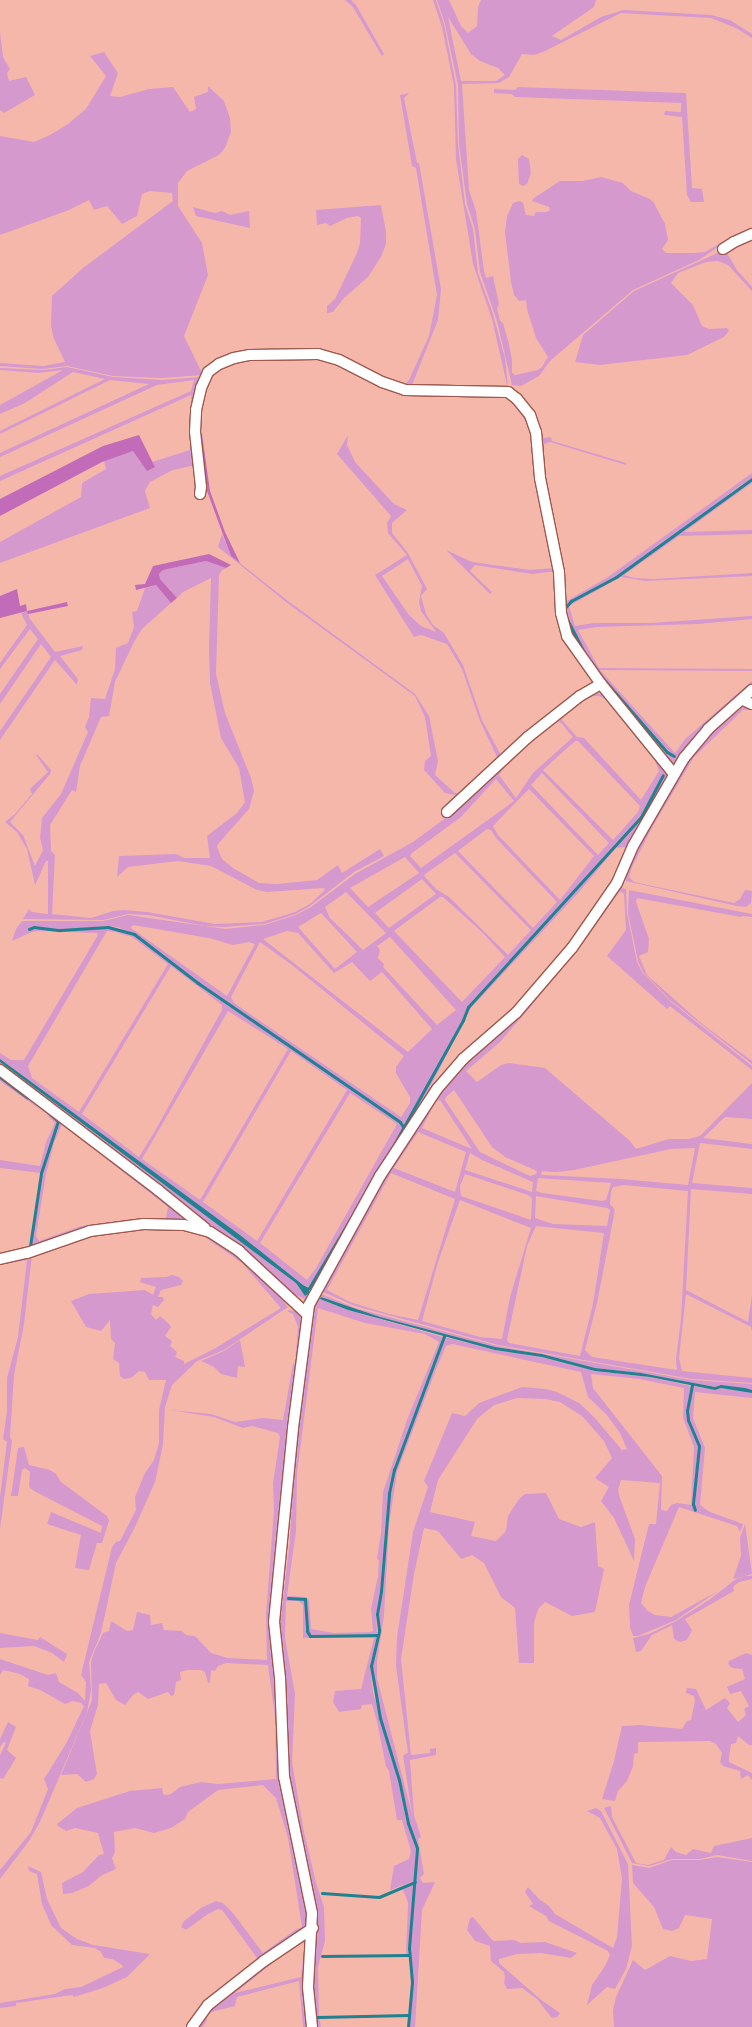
<!DOCTYPE html>
<html>
<head>
<meta charset="utf-8">
<style>
	body { margin:0 }
	#map { position:relative; width:752px; height:2027px; overflow:hidden; background:#f6b7ab; font-family:Roboto,sans-serif }
	div>[style] { position:absolute }
	.green>* { inset:0; background:#d599ce }
	.forest>* { inset:0; background:#c16bb9 }
	.water>* { inset:0; background:#208190 }
	.stream>* { height:3px; margin:-1.5px; padding:0 1.5px; transform-origin:1.5px; border-radius:1.5px; background:#208190 }
	.roads { filter:drop-shadow(1px 0 #9e584d) drop-shadow(-1px 0 #9e584d) drop-shadow(0 1px #9e584d) drop-shadow(0 -1px #9e584d) }
	.minor>* { height:10px; margin:-5px; padding:0 5px; transform-origin:5px; border-radius:5px; background:#fff }
	span { translate:-50% -50%; white-space:nowrap; text-align:center; line-height:1.15; -webkit-text-stroke:4px #f6b7ab; paint-order:stroke }
</style>
</head>
<body>
<div id="map">
	<div class="green">
		<div style="clip-path:polygon(345px 0,351px 0,356px 5px,384px 54px,382px 56px,353px 7px)"></div>
		<div style="clip-path:polygon(433px 0,436px 0,444px 24px,456px 85px,458px 144px,465px 204px,473px 229px,478px 273px,492px 311px,505px 358px,508px 387px,504px 389px,434px 391px,404px 388px,385px 382px,340px 359px,309px 351px,236px 354px,218px 362px,204px 373px,202px 369px,233px 352px,250px 349px,312px 349px,341px 357px,385px 378px,405px 384px,409px 380px,429px 336px,437px 295px,416px 168px,412px 166px,400px 95px,409px 93px,404px 98px,417px 163px,419px 163px,441px 289px,438px 320px,412px 385px,434px 388px,507px 385px,492px 319px,473px 264px,456px 159px,454px 86px,442px 27px)"></div>
		<div style="clip-path:polygon(evenodd,437px 0,449px 0,461px 26px,468px 33px,477px 26px,478px 7px,481px 0,596px 0,594px 7px,552px 36px,561px 40px,601px 17px,623px 10px,711px 15px,730px 20px,752px 34px,752px 38px,736px 28px,711px 18px,621px 13px,543px 52px,534px 55px,522px 54px,509px 77px,499px 83px,462px 84px,469px 190px,476px 211px,484px 271px,486px 278px,493px 276px,499px 304px,497px 308px,500px 321px,503px 323px,509px 344px,512px 360px,512px 373px,515px 375px,538px 370px,542px 367px,548px 357px,536px 338px,527px 309px,526px 300px,519px 301px,514px 295px,511px 282px,505px 232px,507px 216px,513px 203px,520px 201px,523px 203px,526px 215px,534px 216px,536px 212px,547px 212px,550px 210px,549px 207px,532px 201px,534px 198px,560px 181px,583px 181px,601px 177px,623px 183px,631px 191px,650px 199px,654px 203px,665px 224px,668px 240px,662px 249px,666px 253px,694px 253px,705px 252px,717px 245px,718px 247px,699px 260px,633px 290px,550px 361px,539px 376px,521px 386px,512px 385px,497px 321px,480px 272px,475px 229px,467px 204px,459px 144px,458px 85px,445px 24px,437px 0,448px 17px,471px 54px,480px 61px,498px 68px,505px 75px,496px 81px,461px 81px,448px 17px)"></div>
		<div style="clip-path:polygon(0 32px,3px 57px,10px 69px,7px 73px,9px 81px,26px 77px,35px 95px,4px 113px,0 110px)"></div>
		<div style="clip-path:polygon(104px 52px,118px 73px,110px 96px,120px 97px,149px 89px,173px 87px,190px 112px,196px 109px,194px 97px,208px 92px,208px 86px,224px 101px,230px 118px,231px 132px,225px 148px,219px 155px,187px 171px,178px 183px,178px 206px,202px 243px,208px 275px,184px 336px,203px 375px,162px 378px,113px 376px,67px 366px,42px 369px,0 366px,0 363px,43px 366px,65px 362px,54px 339px,51px 326px,52px 296px,83px 268px,173px 201px,172px 193px,150px 191px,142px 194px,137px 216px,122px 224px,107px 206px,94px 210px,89px 200px,69px 210px,0 235px,0 136px,34px 142px,50px 135px,68px 124px,86px 109px,106px 76px,90px 56px)"></div>
		<div style="clip-path:polygon(518px 87px,686px 93px,692px 188px,702px 189px,704px 202px,691px 202px,687px 195px,682px 117px,664px 115px,665px 111px,681px 112px,681px 103px,515px 97px,512px 94px,494px 93px,494px 89px,515px 90px)"></div>
		<div style="clip-path:polygon(522px 155px,529px 159px,531px 173px,527px 184px,523px 186px,519px 184px,518px 159px)"></div>
		<div style="clip-path:polygon(381px 205px,386px 232px,386px 244px,381px 257px,368px 277px,344px 298px,333px 312px,327px 313px,327px 306px,335px 299px,357px 253px,360px 243px,361px 218px,358px 216px,347px 218px,330px 226px,326px 223px,317px 225px,316px 210px)"></div>
		<div style="clip-path:polygon(193px 207px,215px 213px,222px 211px,230px 215px,249px 211px,250px 228px,196px 216px)"></div>
		<div style="clip-path:polygon(724px 250px,726px 251px,737px 270px,752px 287px,752px 291px,728px 265px,718px 261px,706px 262px,678px 273px,671px 283px,693px 305px,702px 326px,709px 329px,727px 328px,729px 331px,724px 337px,687px 355px,600px 365px,575px 362px,583px 335px,634px 291px)"></div>
		<div style="clip-path:polygon(67px 367px,113px 377px,162px 380px,200px 377px,196px 465px,173px 470px,150px 482px,145px 491px,150px 508px,0 563px,0 542px,81px 497px,82px 483px,106px 469px,104px 461px,133px 450px,155px 467px,152px 462px,190px 450px,191px 395px,0 481px,0 476px,191px 391px,194px 380px,157px 385px,0 457px,0 453px,149px 384px,110px 380px,0 434px,0 431px,105px 379px,73px 372px,25px 403px,0 414px,0 405px,63px 370px,38px 373px,0 370px,0 368px,43px 370px)"></div>
		<div style="clip-path:polygon(369px 381px,380px 385px,509px 395px,533px 426px,557px 571px,532px 574px,475px 565px,470px 571px,492px 592px,490px 594px,446px 550px,472px 562px,530px 570px,554px 568px,539px 498px,529px 427px,513px 401px,502px 396px,434px 396px,402px 394px)"></div>
		<div style="clip-path:polygon(evenodd,348px 435px,347px 445px,355px 462px,394px 504px,407px 510px,392px 523px,392px 533px,408px 553px,427px 589px,421px 596px,426px 614px,433px 625px,444px 633px,463px 665px,482px 720px,502px 757px,460px 796px,445px 793px,424px 770px,425px 761px,431px 756px,425px 717px,415px 696px,286px 602px,218px 547px,222px 534px,231px 556px,288px 601px,415px 694px,429px 716px,438px 761px,435px 775px,455px 793px,462px 793px,468px 789px,497px 757px,480px 721px,462px 669px,447px 644px,421px 635px,414px 637px,375px 575px,407px 555px,388px 533px,387px 523px,391px 516px,337px 454px,348px 435px,408px 559px,422px 586px,419px 602px,421px 611px,436px 632px,421px 626px,409px 615px,382px 576px,408px 559px)"></div>
		<div style="clip-path:polygon(551px 437px,552px 441px,626px 463px,626px 465px,550px 442px,544px 444px,544px 466px,561px 555px,565px 602px,608px 577px,752px 473px,752px 478px,734px 490px,707px 512px,616px 576px,571px 601px,563px 608px,567px 622px,597px 674px,667px 753px,674px 757px,599px 673px,578px 639px,565px 608px,571px 602px,617px 577px,752px 480px,752px 483px,684px 532px,752px 530px,752px 534px,679px 536px,624px 575px,634px 578px,653px 579px,752px 573px,752px 576px,646px 581px,621px 577px,569px 606px,575px 626px,594px 623px,651px 623px,752px 616px,752px 619px,698px 624px,596px 627px,578px 630px,599px 668px,752px 669px,752px 671px,600px 670px,675px 753px,685px 739px,752px 681px,752px 685px,702px 731px,673px 765px,670px 764px,644px 729px,602px 682px,567px 626px,562px 611px,558px 553px,540px 459px,540px 442px,544px 438px)"></div>
		<div style="clip-path:polygon(206px 561px,226px 568px,221px 571px,219px 576px,216px 674px,225px 713px,251px 778px,254px 791px,249px 809px,218px 844px,217px 847px,222px 859px,233px 868px,259px 883px,276px 884px,317px 880px,338px 865px,342px 873px,380px 849px,384px 856px,354px 872px,310px 906px,296px 914px,264px 924px,225px 927px,205px 926px,148px 915px,128px 914px,103px 920px,23px 919px,29px 909px,32px 912px,48px 914px,48px 861px,46px 861px,35px 885px,27px 849px,17px 832px,5px 822px,15px 814px,32px 794px,30px 789px,48px 772px,36px 755px,37px 754px,51px 770px,50px 774px,10px 822px,23px 835px,35px 866px,43px 850px,40px 838px,42px 818px,61px 794px,88px 732px,85px 727px,89px 717px,91px 698px,105px 699px,115px 669px,116px 648px,128px 643px,134px 627px,132px 612px,137px 611px,145px 588px,156px 585px,171px 603px,142px 629px,134px 642px,115px 682px,109px 716px,101px 717px,80px 766px,76px 792px,72px 790px,50px 825px,51px 851px,55px 855px,52px 914px,91px 918px,113px 911px,124px 910px,147px 912px,215px 924px,262px 922px,295px 912px,310px 904px,325px 890px,324px 888px,267px 892px,257px 890px,211px 866px,178px 861px,128px 867px,117px 877px,119px 856px,176px 854px,184px 858px,210px 858px,207px 836px,237px 813px,245px 802px,239px 768px,221px 738px,210px 683px,209px 646px,211px 578px,183px 592px,177px 598px,160px 579px,159px 574px,163px 570px)"></div>
		<div style="clip-path:polygon(27px 611px,30px 619px,55px 652px,83px 646px,82px 650px,60px 656px,78px 679px,77px 685px,55px 660px,0 740px,0 731px,51px 657px,41px 644px,0 704px,0 694px,38px 639px,30px 629px,0 669px,0 663px,27px 625px,21px 613px)"></div>
		<div style="clip-path:polygon(evenodd,598px 693px,611px 698px,619px 707px,667px 769px,667px 776px,614px 879px,590px 920px,534px 989px,501px 1022px,449px 1067px,428px 1093px,345px 1230px,311px 1294px,305px 1299px,293px 1294px,249px 1254px,213px 1229px,0 1066px,0 1062px,235px 1235px,296px 1283px,305px 1296px,405px 1129px,464px 1020px,468px 1008px,641px 818px,663px 775px,640px 817px,467px 1007px,463px 1019px,404px 1127px,401px 1122px,292px 1046px,234px 1008px,134px 934px,117px 927px,108px 926px,60px 930px,34px 926px,27px 930px,34px 928px,60px 931px,108px 928px,134px 935px,233px 1009px,291px 1047px,400px 1123px,403px 1128px,310px 1287px,303px 1285px,240px 1235px,0 1059px,0 1053px,11px 1060px,24px 1060px,98px 935px,97px 933px,39px 931px,32px 932px,12px 941px,16px 929px,22px 921px,103px 921px,128px 915px,225px 929px,264px 925px,296px 915px,311px 907px,355px 874px,413px 842px,459px 808px,529px 739px,581px 698px,598px 693px,593px 696px,599px 696px,609px 701px,633px 728px,653px 756px,659px 771px,641px 800px,584px 738px,577px 737px,562px 720px,562px 717px,581px 702px,593px 696px,598px 693px,559px 720px,573px 737px,533px 773px,516px 798px,499px 775px,511px 759px,559px 720px,598px 693px,575px 741px,578px 741px,640px 806px,638px 812px,613px 840px,543px 770px,575px 741px,598px 693px,542px 773px,609px 843px,598px 855px,531px 785px,542px 773px,598px 693px,496px 779px,514px 801px,421px 868px,410px 856px,412px 853px,461px 817px,496px 779px,598px 693px,529px 789px,594px 856px,560px 900px,498px 835px,493px 826px,529px 789px,598px 693px,487px 829px,491px 830px,496px 838px,557px 902px,533px 928px,458px 851px,487px 829px,598px 693px,623px 847px,627px 848px,611px 883px,595px 909px,562px 952px,510px 1011px,467px 1048px,429px 1089px,471px 1008px,579px 892px,616px 848px,623px 847px,598px 693px,455px 853px,531px 930px,508px 955px,449px 897px,436px 889px,425px 877px,424px 875px,455px 853px,598px 693px,405px 857px,419px 873px,368px 907px,350px 888px,405px 857px,598px 693px,422px 879px,436px 894px,389px 928px,375px 913px,422px 879px,598px 693px,346px 892px,386px 933px,363px 950px,330px 918px,325px 907px,346px 892px,598px 693px,440px 897px,443px 897px,483px 933px,505px 957px,462px 1002px,394px 931px,440px 897px,598px 693px,321px 913px,357px 952px,335px 969px,298px 927px,321px 913px,598px 693px,133px 925px,209px 938px,233px 945px,249px 942px,255px 944px,227px 996px,131px 928px,133px 925px,598px 693px,107px 931px,115px 932px,132px 937px,168px 964px,79px 1112px,32px 1078px,28px 1066px,107px 931px,598px 693px,287px 931px,298px 933px,334px 973px,352px 962px,370px 981px,382px 972px,432px 1029px,408px 1052px,263px 939px,287px 931px,598px 693px,390px 937px,456px 1010px,437px 1025px,383px 967px,384px 964px,378px 958px,380px 950px,377px 946px,390px 937px,598px 693px,260px 942px,292px 965px,404px 1056px,396px 1067px,396px 1073px,410px 1097px,410px 1103px,401px 1117px,234px 1003px,231px 997px,260px 942px,598px 693px,171px 966px,222px 1005px,222px 1010px,155px 1131px,139px 1157px,82px 1114px,171px 966px,598px 693px,228px 1011px,288px 1049px,200px 1200px,142px 1159px,228px 1011px,598px 693px,291px 1051px,347px 1090px,257px 1241px,203px 1202px,291px 1051px,598px 693px,350px 1093px,397px 1124px,316px 1268px,307px 1280px,260px 1243px,350px 1093px)"></div>
		<div style="clip-path:polygon(744px 706px,752px 707px,752px 710px,743px 710px,694px 757px,653px 826px,632px 867px,629px 877px,634px 882px,643px 884px,734px 903px,740px 899px,745px 890px,752px 891px,751px 903px,746px 907px,737px 906px,626px 881px,627px 870px,647px 829px,681px 770px,703px 740px)"></div>
		<div style="clip-path:polygon(evenodd,620px 888px,626px 889px,627px 913px,637px 962px,642px 972px,670px 1001px,752px 1066px,752px 1070px,670px 1006px,667px 1009px,607px 956px,626px 930px,624px 894px,620px 891px,586px 939px,527px 1011px,500px 1042px,466px 1071px,477px 1082px,501px 1065px,509px 1063px,545px 1068px,630px 1141px,636px 1149px,669px 1139px,689px 1139px,700px 1136px,752px 1083px,752px 1119px,725px 1117px,703px 1138px,752px 1144px,752px 1149px,700px 1143px,692px 1183px,752px 1188px,752px 1194px,691px 1189px,686px 1290px,748px 1322px,752px 1295px,752px 1332px,751px 1327px,686px 1294px,679px 1358px,682px 1371px,752px 1378px,752px 1383px,692px 1379px,498px 1345px,355px 1306px,321px 1291px,355px 1225px,423px 1113px,456px 1071px,542px 990px,588px 934px,620px 888px,454px 1090px,492px 1147px,505px 1157px,537px 1171px,536px 1174px,530px 1176px,480px 1152px,445px 1100px,446px 1097px,454px 1090px,620px 888px,440px 1100px,472px 1149px,422px 1128px,436px 1101px,440px 1100px,620px 888px,418px 1132px,466px 1152px,455px 1192px,394px 1168px,418px 1132px,620px 888px,695px 1148px,688px 1185px,621px 1179px,542px 1175px,541px 1173px,542px 1171px,557px 1172px,574px 1170px,671px 1149px,695px 1148px,620px 888px,470px 1153px,482px 1160px,533px 1182px,532px 1192px,465px 1170px,470px 1153px,620px 888px,391px 1173px,455px 1199px,418px 1320px,389px 1314px,350px 1302px,327px 1290px,391px 1173px,620px 888px,465px 1174px,528px 1195px,532px 1198px,531px 1220px,461px 1196px,460px 1186px,465px 1174px,620px 888px,538px 1178px,611px 1183px,611px 1184px,606px 1200px,602px 1201px,542px 1193px,536px 1191px,538px 1178px,620px 888px,624px 1185px,688px 1191px,681px 1319px,676px 1359px,677px 1370px,592px 1357px,585px 1350px,597px 1303px,615px 1210px,610px 1204px,611px 1192px,613px 1187px,624px 1185px,620px 888px,536px 1196px,607px 1208px,610px 1210px,607px 1226px,553px 1224px,535px 1218px,536px 1196px,620px 888px,460px 1200px,531px 1228px,510px 1297px,502px 1339px,480px 1337px,422px 1321px,438px 1262px,460px 1200px,620px 888px,536px 1226px,604px 1233px,593px 1304px,580px 1356px,509px 1343px,507px 1340px,527px 1246px,536px 1226px)"></div>
		<div style="clip-path:polygon(629px 890px,752px 914px,752px 917px,743px 916px,741px 917px,637px 898px,636px 902px,649px 939px,648px 952px,639px 956px,647px 975px,701px 1023px,752px 1061px,752px 1064px,670px 1000px,643px 972px,638px 961px,628px 913px)"></div>
		<div style="clip-path:polygon(evenodd,0 1074px,184px 1214px,189px 1222px,75px 1231px,22px 1253px,0 1258px,0 1253px,31px 1246px,42px 1173px,59px 1121px,0 1077px,0 1074px,62px 1124px,168px 1207px,166px 1218px,81px 1226px,39px 1241px,36px 1236px,46px 1174px,54px 1143px,62px 1124px)"></div>
		<div style="clip-path:polygon(0 1078px,57px 1122px,41px 1173px,0 1168px,0 1160px,40px 1166px,46px 1142px,55px 1123px,45px 1113px,0 1081px)"></div>
		<div style="clip-path:polygon(196px 1231px,234px 1250px,270px 1284px,288px 1307px,224px 1350px,197px 1361px,172px 1385px,165px 1407px,163px 1444px,155px 1482px,135px 1527px,116px 1563px,101px 1633px,89px 1662px,91px 1690px,87px 1712px,40px 1822px,29px 1841px,0 1879px,0 1870px,31px 1832px,48px 1789px,44px 1779px,67px 1742px,84px 1706px,81px 1703px,73px 1701px,65px 1704px,40px 1690px,28px 1686px,29px 1679px,20px 1674px,3px 1670px,0 1675px,0 1659px,48px 1675px,56px 1673px,59px 1682px,78px 1693px,85px 1701px,86px 1682px,81px 1675px,112px 1547px,116px 1542px,120px 1541px,136px 1510px,135px 1497px,145px 1473px,154px 1460px,159px 1443px,159px 1410px,166px 1380px,149px 1380px,145px 1372px,139px 1371px,131px 1378px,124px 1379px,120px 1376px,119px 1363px,113px 1359px,115px 1343px,111px 1339px,110px 1320px,101px 1331px,86px 1327px,71px 1301px,89px 1294px,145px 1290px,153px 1295px,156px 1287px,140px 1282px,141px 1278px,166px 1277px,172px 1275px,179px 1277px,183px 1281px,181px 1285px,161px 1290px,158px 1297px,163px 1297px,164px 1300px,158px 1307px,153px 1305px,151px 1314px,156px 1320px,160px 1316px,169px 1324px,171px 1327px,165px 1336px,172px 1341px,170px 1346px,177px 1352px,175px 1357px,184px 1361px,184px 1364px,214px 1349px,281px 1308px,242px 1263px)"></div>
		<div style="clip-path:polygon(32px 1255px,24px 1324px,14px 1375px,10px 1437px,12px 1441px,0 1529px,0 1497px,7px 1442px,3px 1439px,7px 1411px,7px 1378px,18px 1337px,27px 1260px,0 1265px,0 1263px)"></div>
		<div style="clip-path:polygon(evenodd,319px 1293px,355px 1308px,498px 1346px,692px 1380px,752px 1384px,752px 1390px,721px 1385px,715px 1387px,641px 1373px,595px 1368px,542px 1354px,495px 1347px,380px 1317px,321px 1297px,320px 1299px,348px 1310px,443px 1337px,393px 1470px,388px 1493px,380px 1591px,376px 1614px,377px 1634px,310px 1635px,307px 1631px,306px 1599px,286px 1598px,305px 1600px,306px 1631px,310px 1637px,377px 1636px,370px 1666px,373px 1692px,398px 1780px,407px 1824px,416px 1848px,414px 1881px,390px 1890px,394px 1866px,409px 1859px,411px 1851px,402px 1820px,397px 1820px,389px 1771px,386px 1766px,377px 1722px,372px 1704px,362px 1705px,361px 1709px,339px 1712px,333px 1702px,335px 1691px,361px 1689px,374px 1638px,303px 1638px,303px 1605px,299px 1601px,286px 1601px,285px 1638px,295px 1694px,292px 1762px,303px 1827px,316px 1883px,324px 1907px,325px 1941px,318px 1967px,319px 2016px,321px 2027px,316px 2027px,313px 1978px,317px 1916px,291px 1786px,286px 1736px,285px 1670px,280px 1624px,290px 1540px,294px 1462px,314px 1310px,319px 1293px,318px 1308px,365px 1323px,425px 1334px,439px 1342px,407px 1420px,383px 1492px,381px 1533px,377px 1559px,379px 1560px,378px 1576px,371px 1609px,373px 1631px,370px 1632px,334px 1633px,311px 1629px,309px 1600px,306px 1597px,287px 1596px,296px 1531px,297px 1474px,318px 1308px)"></div>
		<div style="clip-path:polygon(290px 1310px,297px 1312px,301px 1318px,300px 1353px,270px 1633px,274px 1657px,283px 1787px,290px 1832px,305px 1896px,308px 1929px,260px 1962px,222px 1910px,218px 1909px,208px 1914px,186px 1930px,181px 1927px,184px 1921px,201px 1908px,216px 1901px,223px 1903px,233px 1913px,263px 1953px,295px 1930px,302px 1927px,288px 1838px,276px 1798px,263px 1785px,218px 1790px,188px 1812px,185px 1819px,171px 1828px,154px 1833px,135px 1828px,114px 1832px,115px 1852px,112px 1858px,116px 1869px,102px 1875px,89px 1886px,72px 1893px,63px 1894px,62px 1883px,83px 1872px,99px 1855px,104px 1854px,98px 1833px,75px 1828px,66px 1831px,58px 1826px,57px 1824px,77px 1808px,130px 1791px,162px 1788px,163px 1794px,166px 1795px,171px 1794px,180px 1787px,201px 1782px,218px 1784px,276px 1779px,275px 1717px,268px 1665px,226px 1663px,218px 1666px,215px 1671px,211px 1670px,210px 1682px,208px 1683px,205px 1672px,201px 1670px,187px 1670px,180px 1672px,181px 1680px,176px 1682px,174px 1695px,171px 1696px,168px 1692px,148px 1699px,138px 1692px,133px 1695px,125px 1705px,116px 1700px,106px 1683px,99px 1684px,98px 1705px,90px 1731px,97px 1774px,94px 1779px,86px 1782px,77px 1774px,61px 1775px,92px 1700px,91px 1662px,94px 1652px,103px 1633px,109px 1631px,111px 1621px,127px 1631px,133px 1630px,137px 1612px,150px 1615px,151px 1625px,162px 1623px,164px 1630px,182px 1631px,186px 1635px,195px 1636px,211px 1653px,228px 1658px,267px 1660px,266px 1615px,274px 1510px,273px 1483px,280px 1437px,278px 1433px,252px 1426px,243px 1428px,214px 1417px,170px 1410px,211px 1414px,235px 1422px,263px 1418px,283px 1420px,293px 1364px,295px 1363px,298px 1327px,293px 1314px,287px 1311px)"></div>
		<div style="clip-path:polygon(evenodd,445px 1337px,495px 1350px,542px 1357px,595px 1371px,650px 1377px,691px 1386px,687px 1409px,688px 1420px,689px 1426px,698px 1446px,693px 1504px,695px 1510px,699px 1446px,689px 1420px,688px 1410px,692px 1386px,715px 1390px,721px 1388px,745px 1391px,752px 1393px,752px 1398px,695px 1392px,693px 1418px,705px 1448px,700px 1505px,710px 1512px,743px 1524px,740px 1532px,737px 1526px,679px 1507px,645px 1587px,641px 1603px,648px 1611px,655px 1615px,671px 1617px,718px 1591px,676px 1620px,638px 1636px,633px 1636px,630px 1627px,629px 1605px,649px 1524px,656px 1524px,660px 1483px,621px 1480px,618px 1490px,620px 1498px,635px 1539px,634px 1561px,614px 1518px,601px 1501px,609px 1487px,595px 1478px,612px 1458px,604px 1441px,582px 1416px,560px 1402px,545px 1399px,517px 1398px,494px 1405px,477px 1419px,438px 1480px,430px 1512px,475px 1522px,471px 1536px,496px 1541px,506px 1531px,508px 1516px,519px 1499px,525px 1494px,546px 1493px,559px 1519px,581px 1527px,595px 1522px,598px 1566px,604px 1569px,595px 1612px,572px 1616px,545px 1602px,538px 1609px,534px 1623px,534px 1663px,519px 1663px,515px 1608px,501px 1597px,484px 1563px,472px 1555px,461px 1559px,438px 1531px,424px 1528px,414px 1574px,401px 1659px,411px 1755px,430px 1753px,430px 1749px,436px 1748px,436px 1755px,410px 1760px,414px 1815px,421px 1837px,418px 1839px,424px 1874px,420px 1878px,423px 1883px,435px 1882px,422px 1910px,415px 2027px,409px 2027px,413px 1982px,409px 1948px,417px 1848px,408px 1823px,400px 1780px,381px 1718px,372px 1666px,379px 1630px,378px 1615px,382px 1591px,390px 1493px,395px 1470px,445px 1337px,452px 1344px,581px 1372px,588px 1397px,606px 1414px,620px 1433px,627px 1449px,622px 1450px,594px 1417px,579px 1403px,557px 1392px,545px 1389px,522px 1387px,479px 1403px,465px 1416px,452px 1413px,424px 1481px,428px 1487px,413px 1532px,397px 1637px,396px 1666px,408px 1753px,403px 1755px,412px 1814px,377px 1678px,377px 1661px,384px 1616px,389px 1525px,397px 1472px,435px 1372px,446px 1346px,452px 1344px,445px 1337px,591px 1374px,639px 1379px,684px 1388px,683px 1418px,694px 1447px,691px 1505px,677px 1503px,671px 1505px,667px 1511px,661px 1510px,662px 1476px,593px 1388px,591px 1374px)"></div>
		<div style="clip-path:polygon(240px 1340px,245px 1367px,238px 1366px,237px 1378px,221px 1374px,214px 1367px,201px 1361px,224px 1351px)"></div>
		<div style="clip-path:polygon(24px 1447px,29px 1465px,50px 1470px,56px 1474px,61px 1482px,107px 1516px,109px 1521px,102px 1543px,97px 1543px,89px 1570px,75px 1568px,81px 1535px,47px 1524px,51px 1512px,101px 1533px,102px 1526px,34px 1491px,29px 1487px,30px 1472px,25px 1468px,22px 1470px,18px 1496px,11px 1496px,18px 1448px)"></div>
		<div style="clip-path:polygon(745px 1524px,752px 1574px,733px 1579px,741px 1556px,740px 1538px)"></div>
		<div style="clip-path:polygon(744px 1576px,752px 1576px,752px 1579px,739px 1582px,733px 1587px,734px 1591px,685px 1619px,692px 1630px,687px 1640px,680px 1642px,674px 1639px,672px 1625px,652px 1635px,641px 1651px,636px 1652px,633px 1638px,649px 1634px,676px 1621px,709px 1600px,736px 1579px)"></div>
		<div style="clip-path:polygon(0 1633px,38px 1640px,40px 1637px,67px 1654px,64px 1662px,52px 1653px,34px 1646px,0 1648px)"></div>
		<div style="clip-path:polygon(746px 1653px,752px 1655px,752px 1745px,749px 1745px,738px 1736px,736px 1743px,731px 1744px,729px 1757px,729px 1762px,752px 1773px,752px 1780px,748px 1775px,741px 1779px,740px 1771px,723px 1766px,720px 1762px,722px 1753px,716px 1744px,710px 1741px,638px 1742px,638px 1753px,634px 1754px,633px 1766px,627px 1781px,618px 1791px,615px 1801px,602px 1799px,614px 1761px,622px 1726px,640px 1725px,682px 1729px,687px 1721px,691px 1720px,695px 1701px,694px 1696px,686px 1693px,687px 1688px,696px 1689px,706px 1710px,725px 1698px,730px 1703px,727px 1708px,738px 1722px,746px 1715px,744px 1709px,749px 1706px,741px 1691px,730px 1694px,727px 1687px,745px 1679px,742px 1669px,732px 1668px,728px 1664px,729px 1661px)"></div>
		<div style="clip-path:polygon(8px 1722px,16px 1727px,7px 1750px,16px 1758px,3px 1779px,0 1778px,0 1755px,6px 1743px,4px 1742px,0 1747px,0 1739px)"></div>
		<div style="clip-path:polygon(611px 1806px,612px 1817px,636px 1863px,648px 1865px,664px 1860px,671px 1847px,676px 1852px,686px 1855px,693px 1849px,711px 1853px,714px 1846px,752px 1838px,752px 1861px,717px 1855px,700px 1859px,672px 1859px,649px 1866px,632px 1863px,604px 1808px)"></div>
		<div style="clip-path:polygon(596px 1808px,601px 1811px,628px 1864px,632px 1946px,626px 1969px,615px 1989px,607px 1987px,587px 2005px,592px 1985px,605px 1966px,610px 1955px,608px 1951px,549px 1921px,546px 1916px,529px 1906px,533px 1904px,525px 1892px,528px 1887px,539px 1899px,549px 1906px,555px 1914px,613px 1948px,617px 1937px,622px 1878px,617px 1849px,600px 1818px,587px 1811px)"></div>
		<div style="clip-path:polygon(717px 1857px,752px 1862px,752px 2027px,614px 2027px,613px 2010px,616px 1997px,633px 1960px,645px 1970px,670px 1956px,691px 1961px,707px 1959px,712px 1919px,685px 1915px,679px 1928px,672px 1931px,663px 1929px,654px 1907px,633px 1883px,632px 1865px,649px 1868px,672px 1860px,700px 1860px)"></div>
		<div style="clip-path:polygon(28px 1866px,41px 1872px,47px 1899px,61px 1928px,77px 1939px,93px 1945px,150px 1954px,127px 1977px,103px 1988px,74px 1997px,72px 1995px,16px 2003px,16px 2006px,0 2008px,0 2003px,55px 1994px,65px 1989px,81px 1987px,123px 1967px,121px 1964px,112px 1959px,104px 1958px,101px 1952px,95px 1948px,72px 1945px,51px 1925px,42px 1904px,37px 1874px,29px 1871px)"></div>
		<div style="clip-path:polygon(414px 1884px,408px 1954px,406px 1954px,408px 1903px,402px 1887px)"></div>
		<div style="clip-path:polygon(473px 1917px,493px 1941px,515px 1940px,520px 1943px,545px 1942px,577px 1953px,571px 1958px,541px 1953px,517px 1954px,499px 1959px,499px 1963px,540px 1999px,560px 2013px,557px 2017px,552px 2018px,537px 1999px,522px 1988px,507px 1989px,504px 1983px,505px 1977px,504px 1972px,491px 1961px,490px 1946px,475px 1941px,467px 1930px,470px 1918px)"></div>
		<div style="clip-path:polygon(evenodd,307px 1935px,307px 2027px,303px 2027px,299px 1981px,237px 1997px,235px 2006px,211px 2012px,207px 2015px,207px 2020px,203px 2027px,196px 2027px,209px 2009px,307px 1935px,305px 1940px,301px 1977px,235px 1993px,300px 1941px,305px 1940px)"></div>
	</div>
	<div class="forest">
		<div style="clip-path:polygon(198px 431px,202px 434px,210px 491px,225px 532px,240px 563px,231px 556px,207px 491px)"></div>
		<div style="clip-path:polygon(139px 435px,155px 467px,147px 471px,133px 451px,102px 462px,0 516px,0 499px,103px 446px)"></div>
		<div style="clip-path:polygon(209px 554px,231px 565px,226px 568px,206px 561px,163px 570px,159px 574px,160px 579px,177px 598px,171px 603px,156px 585px,136px 590px,135px 585px,145px 584px,153px 566px)"></div>
		<div style="clip-path:polygon(17px 589px,20px 606px,26px 604px,27px 611px,67px 602px,68px 606px,28px 614px,27px 611px,0 618px,0 596px)"></div>
	</div>
	<div class="water">
		<div style="clip-path:polygon(0 1059px,240px 1235px,303px 1285px,309px 1288px,309px 1293px,305px 1296px,296px 1283px,0 1062px)"></div>
		<div style="clip-path:polygon(321px 1297px,380px 1317px,495px 1347px,542px 1354px,595px 1368px,641px 1373px,715px 1387px,721px 1385px,745px 1388px,752px 1390px,752px 1393px,721px 1388px,715px 1390px,650px 1377px,595px 1371px,542px 1357px,495px 1350px,348px 1310px,320px 1299px)"></div>
	</div>
	<div class="stream">
		<div style="left:564px;top:609px;width:11px;rotate:-49deg"></div>
		<div style="left:571px;top:601px;width:51px;rotate:-28.1deg"></div>
		<div style="left:616px;top:577px;width:168px;rotate:-35.8deg"></div>
		<div style="left:567px;top:619px;width:39px;rotate:63deg"></div>
		<div style="left:605px;top:681px;width:94px;rotate:48.9deg"></div>
		<div style="left:667px;top:752px;width:8px;rotate:30deg"></div>
		<div style="left:29px;top:929px;width:5px;rotate:-22deg"></div>
		<div style="left:34px;top:927px;width:26px;rotate:7deg"></div>
		<div style="left:60px;top:930px;width:48px;rotate:-3.6deg"></div>
		<div style="left:108px;top:927px;width:27px;rotate:15deg"></div>
		<div style="left:134px;top:934px;width:81px;rotate:37.4deg"></div>
		<div style="left:198px;top:983px;width:245px;rotate:34.5deg"></div>
		<div style="left:400px;top:1122px;width:7px;rotate:56deg"></div>
		<div style="left:0;top:1077px;width:34px;rotate:37deg"></div>
		<div style="left:391px;top:1150px;width:149px;rotate:-61deg"></div>
		<div style="left:463px;top:1020px;width:14px;rotate:-69deg"></div>
		<div style="left:468px;top:1007px;width:257px;rotate:-47.7deg"></div>
		<div style="left:641px;top:817px;width:47px;rotate:-62.4deg"></div>
		<div style="left:30px;top:1246px;width:74px;rotate:-81.4deg"></div>
		<div style="left:41px;top:1173px;width:55px;rotate:-71.9deg"></div>
		<div style="left:58px;top:1121px;width:11px;rotate:-139deg"></div>
		<div style="left:309px;top:1288px;width:107px;rotate:-59.1deg"></div>
		<div style="left:692px;top:1385px;width:25px;rotate:101deg"></div>
		<div style="left:687px;top:1410px;width:10px;rotate:84deg"></div>
		<div style="left:688px;top:1420px;width:28px;rotate:67deg"></div>
		<div style="left:699px;top:1446px;width:58px;rotate:95.9deg"></div>
		<div style="left:693px;top:1504px;width:6px;rotate:72deg"></div>
		<div style="left:288px;top:1598px;width:17px;rotate:3deg"></div>
		<div style="left:305px;top:1599px;width:32px;rotate:86deg"></div>
		<div style="left:307px;top:1631px;width:6px;rotate:59deg"></div>
		<div style="left:310px;top:1636px;width:68px;rotate:-0.8deg"></div>
		<div style="left:322px;top:1893px;width:57px;rotate:4deg"></div>
		<div style="left:379px;top:1897px;width:39px;rotate:-23deg"></div>
		<div style="left:322px;top:1956px;width:87px;rotate:-0.7deg"></div>
		<div style="left:317px;top:2017px;width:92px;rotate:-1.2deg"></div>
		<div style="left:408px;top:2027px;width:45px;rotate:-84.9deg"></div>
		<div style="left:412px;top:1982px;width:34px;rotate:-95deg"></div>
		<div style="left:409px;top:1948px;width:100px;rotate:-85.4deg"></div>
		<div style="left:417px;top:1848px;width:27px;rotate:-110deg"></div>
		<div style="left:408px;top:1823px;width:44px;rotate:-101.8deg"></div>
		<div style="left:399px;top:1780px;width:65px;rotate:-107deg"></div>
		<div style="left:380px;top:1718px;width:53px;rotate:-99.8deg"></div>
		<div style="left:371px;top:1666px;width:37px;rotate:-77deg"></div>
		<div style="left:379px;top:1630px;width:16px;rotate:-97deg"></div>
		<div style="left:377px;top:1614px;width:23px;rotate:-80deg"></div>
		<div style="left:381px;top:1591px;width:98px;rotate:-85.3deg"></div>
		<div style="left:389px;top:1493px;width:24px;rotate:-78deg"></div>
		<div style="left:394px;top:1470px;width:143px;rotate:-69.5deg"></div>
	</div>
	<div class="roads">
		<div class="minor">
			<div style="left:723px;top:249px;width:13px;rotate:-32deg"></div>
			<div style="left:734px;top:242px;width:20px;rotate:-24deg"></div>
			<div style="left:200px;top:494px;width:7px;rotate:-82deg"></div>
			<div style="left:201px;top:487px;width:55px;rotate:-96.2deg"></div>
			<div style="left:195px;top:432px;width:22px;rotate:-87deg"></div>
			<div style="left:196px;top:410px;width:23px;rotate:-77deg"></div>
			<div style="left:201px;top:388px;width:17px;rotate:-66deg"></div>
			<div style="left:208px;top:372px;width:14px;rotate:-36deg"></div>
			<div style="left:219px;top:364px;width:16px;rotate:-22deg"></div>
			<div style="left:234px;top:358px;width:16px;rotate:-11deg"></div>
			<div style="left:250px;top:355px;width:68px;rotate:-0.8deg"></div>
			<div style="left:318px;top:354px;width:22px;rotate:16deg"></div>
			<div style="left:339px;top:360px;width:48px;rotate:27.1deg"></div>
			<div style="left:382px;top:382px;width:24px;rotate:19deg"></div>
			<div style="left:405px;top:390px;width:103px;rotate:1.1deg"></div>
			<div style="left:508px;top:392px;width:11px;rotate:38deg"></div>
			<div style="left:517px;top:399px;width:21px;rotate:51deg"></div>
			<div style="left:530px;top:415px;width:18px;rotate:71deg"></div>
			<div style="left:536px;top:432px;width:46px;rotate:85deg"></div>
			<div style="left:540px;top:478px;width:96px;rotate:78.6deg"></div>
			<div style="left:559px;top:572px;width:41px;rotate:87.2deg"></div>
			<div style="left:561px;top:613px;width:24px;rotate:75deg"></div>
			<div style="left:567px;top:636px;width:59px;rotate:54.7deg"></div>
			<div style="left:601px;top:684px;width:116px;rotate:51deg"></div>
			<div style="left:743px;top:700px;width:10px;rotate:24deg"></div>
			<div style="left:447px;top:812px;width:110px;rotate:-42.8deg"></div>
			<div style="left:528px;top:737px;width:66px;rotate:-38.3deg"></div>
			<div style="left:580px;top:696px;width:24px;rotate:-30deg"></div>
			<div style="left:0;top:1070px;width:198px;rotate:37.2deg"></div>
			<div style="left:158px;top:1190px;width:60px;rotate:39deg"></div>
			<div style="left:0;top:1259px;width:28px;rotate:-13deg"></div>
			<div style="left:27px;top:1253px;width:67px;rotate:-19.2deg"></div>
			<div style="left:90px;top:1231px;width:54px;rotate:-7.4deg"></div>
			<div style="left:144px;top:1224px;width:40px;rotate:1.4deg"></div>
			<div style="left:184px;top:1225px;width:27px;rotate:15deg"></div>
			<div style="left:210px;top:1232px;width:35px;rotate:33deg"></div>
			<div style="left:239px;top:1251px;width:93px;rotate:42.8deg"></div>
			<div style="left:192px;top:2027px;width:27px;rotate:-54deg"></div>
			<div style="left:208px;top:2005px;width:71px;rotate:-38.2deg"></div>
			<div style="left:264px;top:1961px;width:59px;rotate:-34deg"></div>
			<div style="left:312px;top:2027px;width:40px;rotate:-95.7deg"></div>
			<div style="left:308px;top:1987px;width:74px;rotate:-86.9deg"></div>
			<div style="left:312px;top:1913px;width:139px;rotate:-101.6deg"></div>
			<div style="left:284px;top:1777px;width:99px;rotate:-92.3deg"></div>
			<div style="left:280px;top:1678px;width:56px;rotate:-96.1deg"></div>
			<div style="left:274px;top:1622px;width:195px;rotate:-84.4deg"></div>
			<div style="left:293px;top:1428px;width:124px;rotate:-82.6deg"></div>
			<div style="left:309px;top:1305px;width:147px;rotate:-61.2deg"></div>
			<div style="left:380px;top:1176px;width:104px;rotate:-56.8deg"></div>
			<div style="left:437px;top:1089px;width:40px;rotate:-49deg"></div>
			<div style="left:463px;top:1059px;width:70px;rotate:-41deg"></div>
			<div style="left:516px;top:1013px;width:86px;rotate:-49.3deg"></div>
			<div style="left:572px;top:948px;width:79px;rotate:-55.3deg"></div>
			<div style="left:617px;top:883px;width:40px;rotate:-66.6deg"></div>
			<div style="left:633px;top:846px;width:102px;rotate:-59.9deg"></div>
			<div style="left:684px;top:758px;width:38px;rotate:-50deg"></div>
			<div style="left:708px;top:729px;width:59px;rotate:-41.6deg"></div>
		</div>
	</div>
</div>
</body>
</html>
